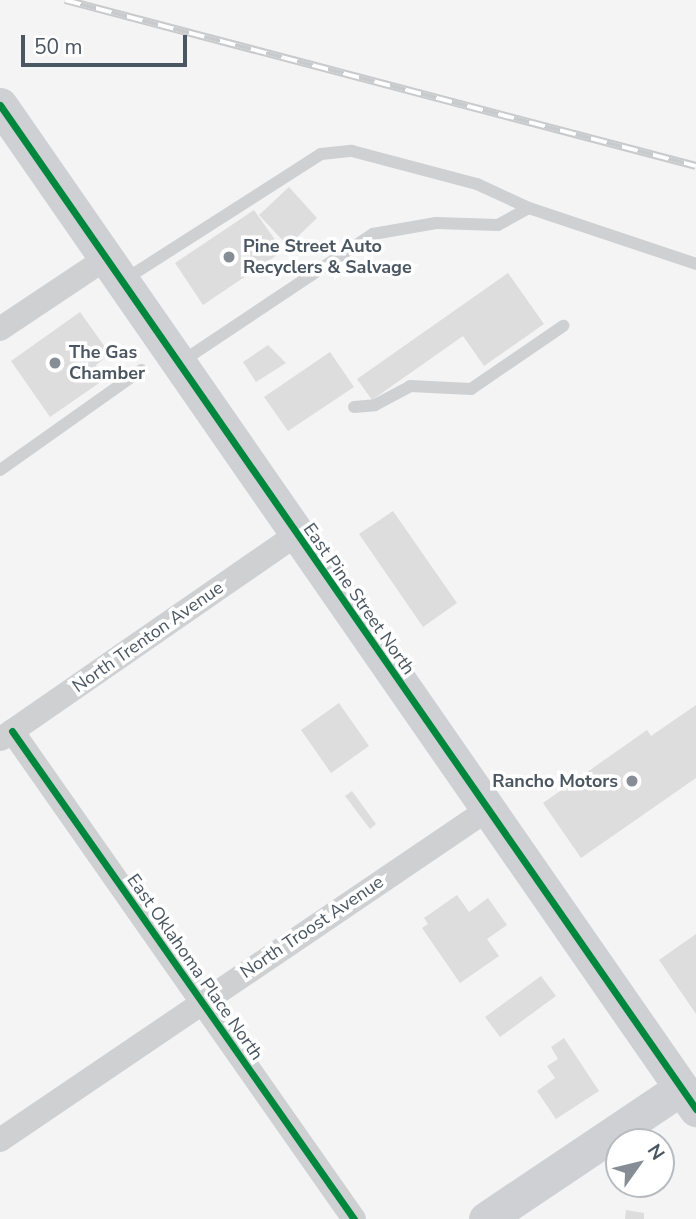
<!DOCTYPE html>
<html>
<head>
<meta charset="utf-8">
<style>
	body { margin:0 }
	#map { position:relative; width:696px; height:1219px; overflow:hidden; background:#f4f4f4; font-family:"Nunito Sans",sans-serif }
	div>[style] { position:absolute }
	.building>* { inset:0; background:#ddddde }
	.lane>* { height:12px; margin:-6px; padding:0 6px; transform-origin:6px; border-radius:6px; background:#ced0d2 }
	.street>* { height:24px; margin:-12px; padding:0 12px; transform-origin:12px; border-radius:12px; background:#ced0d2 }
	.secondary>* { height:35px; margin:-17.5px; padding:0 17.5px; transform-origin:17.5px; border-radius:17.5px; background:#ced0d4 }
	.rail>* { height:8px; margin-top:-4px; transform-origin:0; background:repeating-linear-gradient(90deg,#fff 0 16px,#c9cacc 0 32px); box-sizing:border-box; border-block:2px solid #c9cacc }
	.cycleway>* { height:7px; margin:-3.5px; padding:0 3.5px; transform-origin:3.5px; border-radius:3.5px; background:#00873e }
	.dots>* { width:19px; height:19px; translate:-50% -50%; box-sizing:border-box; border:4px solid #fff; border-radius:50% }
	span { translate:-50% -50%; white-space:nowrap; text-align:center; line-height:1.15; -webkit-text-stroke:7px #fff; paint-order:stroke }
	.poi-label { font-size:18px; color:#4a5661; font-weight:700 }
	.left { translate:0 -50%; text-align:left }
	.right { translate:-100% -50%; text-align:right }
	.street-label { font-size:18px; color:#4a5661 }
	.north { position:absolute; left:605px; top:1128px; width:70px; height:70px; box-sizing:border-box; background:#fff; border:2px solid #b7bbc0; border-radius:50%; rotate:56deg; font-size:19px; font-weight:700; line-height:28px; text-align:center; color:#4a5661 }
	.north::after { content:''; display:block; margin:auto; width:24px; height:32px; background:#868d94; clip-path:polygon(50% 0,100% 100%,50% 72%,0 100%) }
	.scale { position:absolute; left:21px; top:35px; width:166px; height:32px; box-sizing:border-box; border:4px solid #4a5661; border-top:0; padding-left:9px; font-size:21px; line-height:24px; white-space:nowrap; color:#4a5661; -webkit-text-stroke:5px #fff; paint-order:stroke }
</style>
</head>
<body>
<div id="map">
	<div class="building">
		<div style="clip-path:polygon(289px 187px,317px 218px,288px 246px,259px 215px)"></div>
		<div style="clip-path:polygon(254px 210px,283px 251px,203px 305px,175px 263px)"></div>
		<div style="clip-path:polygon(508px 273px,544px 324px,484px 366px,463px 336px,372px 400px,357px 379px)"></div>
		<div style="clip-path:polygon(80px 312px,110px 354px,96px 365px,105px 379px,50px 417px,11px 361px)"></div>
		<div style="clip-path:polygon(268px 345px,286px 363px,256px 382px,243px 362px)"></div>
		<div style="clip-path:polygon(330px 352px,354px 387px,288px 431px,264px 397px)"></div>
		<div style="clip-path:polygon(393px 511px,457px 603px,423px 627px,359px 534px)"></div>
		<div style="clip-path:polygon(339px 703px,369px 746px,331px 773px,301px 730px)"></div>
		<div style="clip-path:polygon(696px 705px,696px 778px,581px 858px,543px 803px,647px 730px,651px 736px)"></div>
		<div style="clip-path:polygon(352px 791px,376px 824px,370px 829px,345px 796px)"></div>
		<div style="clip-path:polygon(457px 895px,469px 912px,488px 898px,507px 925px,487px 939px,499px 956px,460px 983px,422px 928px,428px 924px,424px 918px)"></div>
		<div style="clip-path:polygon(696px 934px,696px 1014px,659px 960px)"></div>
		<div style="clip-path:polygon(541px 976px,556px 996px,500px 1037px,485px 1017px)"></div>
		<div style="clip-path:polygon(564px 1038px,599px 1091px,556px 1119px,537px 1091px,555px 1078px,547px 1066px,558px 1059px,551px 1047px)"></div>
		<div style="clip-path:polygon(626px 1210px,644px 1213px,644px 1219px,625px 1219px)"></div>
	</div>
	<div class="lane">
		<div style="left:124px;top:280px;width:234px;rotate:-32.6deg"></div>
		<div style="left:321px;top:154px;width:31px;rotate:-6deg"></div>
		<div style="left:352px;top:151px;width:129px;rotate:14.8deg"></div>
		<div style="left:477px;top:184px;width:57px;rotate:24.8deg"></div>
		<div style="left:529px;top:208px;width:176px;rotate:18.5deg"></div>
		<div style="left:181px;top:362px;width:231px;rotate:-33.7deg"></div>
		<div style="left:373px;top:234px;width:64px;rotate:-9.9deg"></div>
		<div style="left:436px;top:223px;width:62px;rotate:1.8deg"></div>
		<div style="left:498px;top:225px;width:35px;rotate:-29deg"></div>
		<div style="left:354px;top:407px;width:21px;rotate:-5deg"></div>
		<div style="left:375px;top:405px;width:40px;rotate:-28deg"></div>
		<div style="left:410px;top:386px;width:61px;rotate:2.8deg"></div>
		<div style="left:471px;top:389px;width:112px;rotate:-34.4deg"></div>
		<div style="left:0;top:470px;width:173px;rotate:-35.3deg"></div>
	</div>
	<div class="street">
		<div style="left:0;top:329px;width:126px;rotate:-33.7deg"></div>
		<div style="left:12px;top:731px;width:596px;rotate:54.98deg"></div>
		<div style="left:1px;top:739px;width:359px;rotate:-34.7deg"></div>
		<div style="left:0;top:1140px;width:588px;rotate:-34.12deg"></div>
	</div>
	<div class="secondary">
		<div style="left:0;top:105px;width:1222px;rotate:55.27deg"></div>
		<div style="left:486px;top:1219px;width:235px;rotate:-33.9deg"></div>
	</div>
	<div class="rail">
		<div style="left:65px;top:0;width:652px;rotate:14.74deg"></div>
	</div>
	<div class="cycleway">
		<div style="left:0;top:105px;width:1222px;rotate:55.27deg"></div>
		<div style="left:12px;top:731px;width:596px;rotate:54.98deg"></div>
	</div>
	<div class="dots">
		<div style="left:229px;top:257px;background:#868d94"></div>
		<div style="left:55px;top:363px;background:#868d94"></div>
		<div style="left:632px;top:781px;background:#868d94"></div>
	</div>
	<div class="poi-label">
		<span class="left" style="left:243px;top:257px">Pine Street Auto<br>Recyclers &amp; Salvage</span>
		<span class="left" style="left:69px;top:363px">The Gas<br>Chamber</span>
		<span class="right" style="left:618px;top:781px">Rancho Motors</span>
	</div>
	<div class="street-label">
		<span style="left:359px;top:599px;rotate:55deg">East Pine Street North</span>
		<span style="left:148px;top:637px;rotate:-35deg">North Trenton Avenue</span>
		<span style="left:312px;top:927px;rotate:-34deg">North Troost Avenue</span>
		<span style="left:195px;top:967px;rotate:55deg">East Oklahoma Place North</span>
	</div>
	<div class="north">N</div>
	<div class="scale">50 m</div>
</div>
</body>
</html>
